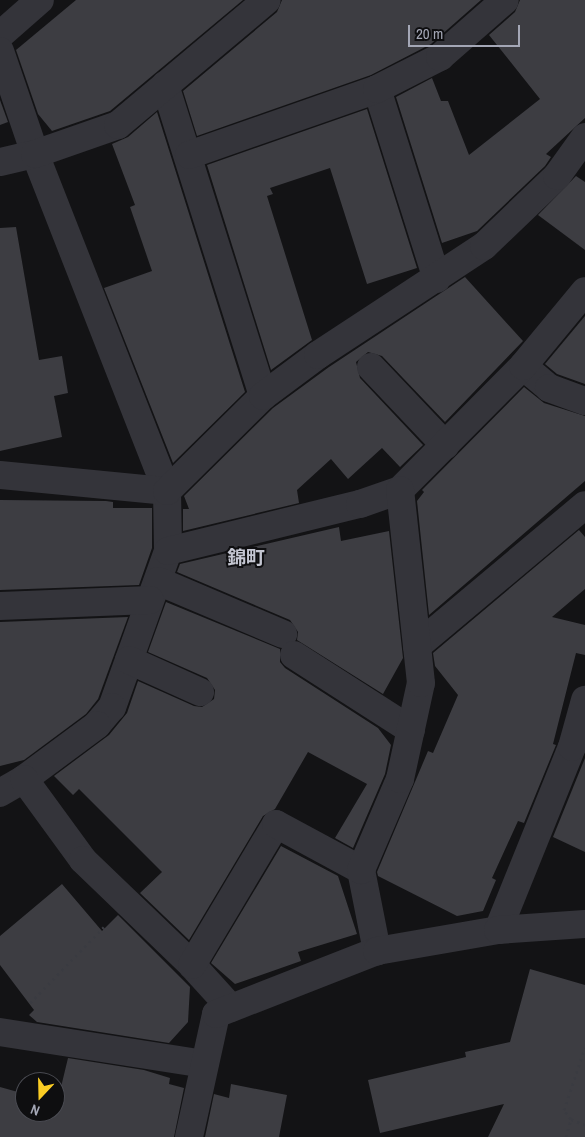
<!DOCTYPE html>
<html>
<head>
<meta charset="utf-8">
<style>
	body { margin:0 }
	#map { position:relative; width:585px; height:1137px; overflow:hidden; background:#131315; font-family:"Archivo Narrow","Noto Sans JP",sans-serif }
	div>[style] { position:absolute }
	.building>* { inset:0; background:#3d3d42 }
	.path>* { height:3px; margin-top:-1.5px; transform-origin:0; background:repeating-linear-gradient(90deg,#3a3b41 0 2.5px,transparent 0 6.5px) }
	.minor>* { height:28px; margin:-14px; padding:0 14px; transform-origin:14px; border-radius:14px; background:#34343a }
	span { translate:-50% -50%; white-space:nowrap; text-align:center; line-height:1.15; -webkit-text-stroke:4px #0e0e10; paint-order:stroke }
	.neighbourhood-label { font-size:19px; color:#c5c7d2; font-weight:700 }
	.north { position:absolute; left:15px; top:1072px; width:50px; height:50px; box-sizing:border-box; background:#0e0e10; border:1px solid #4a4b52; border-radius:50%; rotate:201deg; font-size:14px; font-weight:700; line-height:20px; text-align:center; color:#a4a7b6 }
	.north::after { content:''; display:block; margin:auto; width:18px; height:22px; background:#fbcd24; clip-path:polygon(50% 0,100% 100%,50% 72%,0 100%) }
	.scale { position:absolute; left:408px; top:25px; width:112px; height:22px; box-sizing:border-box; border:2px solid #a4a7b6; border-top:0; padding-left:6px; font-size:15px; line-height:18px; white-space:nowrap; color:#a4a7b6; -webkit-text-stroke:4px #0e0e10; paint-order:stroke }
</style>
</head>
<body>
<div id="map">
	<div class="building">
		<div style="clip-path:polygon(76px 0,243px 0,110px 111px,52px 131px,38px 114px,16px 50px)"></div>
		<div style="clip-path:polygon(282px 0,481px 0,431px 44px,371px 75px,197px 136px,183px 91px,277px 12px)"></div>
		<div style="clip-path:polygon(520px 0,585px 0,585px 118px,546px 154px,551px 157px,545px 166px,477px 231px,442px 243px,396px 97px,432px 78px,441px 101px,448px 101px,469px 155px,540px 99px,489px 35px,515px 12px)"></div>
		<div style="clip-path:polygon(0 100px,8px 122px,0 125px)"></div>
		<div style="clip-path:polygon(367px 109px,417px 268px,367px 284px,330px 168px,270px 188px,273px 194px,267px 196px,312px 340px,271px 370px,207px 165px)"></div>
		<div style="clip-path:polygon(157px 112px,245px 392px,173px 463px,104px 288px,152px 271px,130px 207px,135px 205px,112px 144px,128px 137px)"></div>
		<div style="clip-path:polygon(576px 176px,585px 182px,585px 250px,538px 215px)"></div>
		<div style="clip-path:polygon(16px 227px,39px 360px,62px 356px,68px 393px,54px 396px,62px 437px,0 451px,0 228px)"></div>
		<div style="clip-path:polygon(465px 277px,523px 341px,445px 422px,382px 356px,368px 352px,356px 362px,360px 378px,423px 445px,400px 467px,382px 448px,348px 479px,331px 459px,297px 490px,299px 503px,183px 531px,183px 509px,189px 509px,184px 496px,273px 408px,329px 367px)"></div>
		<div style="clip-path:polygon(585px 316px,585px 384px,557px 374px,545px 364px)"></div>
		<div style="clip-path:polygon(524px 387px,544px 403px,585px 416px,585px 481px,429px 615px,417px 501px,424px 492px,422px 490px)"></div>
		<div style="clip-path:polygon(0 500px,106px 501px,113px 502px,113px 508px,152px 508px,152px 548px,139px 585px,0 590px)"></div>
		<div style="clip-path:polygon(339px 527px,341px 541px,389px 531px,403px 658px,383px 694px,297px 640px,298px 632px,290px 620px,177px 572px,180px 564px)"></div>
		<div style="clip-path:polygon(579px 530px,585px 537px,585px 589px,552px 617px,585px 625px,585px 655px,576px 653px,553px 744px,556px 745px,524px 823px,518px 821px,492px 878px,496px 880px,483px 911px,457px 916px,378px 876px,377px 872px,428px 751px,433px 753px,458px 695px,435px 666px,433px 653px)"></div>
		<div style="clip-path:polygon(166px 602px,280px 649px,280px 662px,285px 668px,378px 728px,391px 745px,385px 774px,353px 848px,335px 838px,367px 784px,308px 752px,275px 809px,263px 816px,189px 940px,140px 893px,162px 872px,79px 789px,73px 795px,54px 776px,109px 735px,127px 713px,138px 681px,194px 706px,202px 707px,214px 699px,215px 690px,207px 678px,148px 652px)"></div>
		<div style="clip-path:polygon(128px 617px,98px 699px,86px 714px,24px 760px,0 766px,0 622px)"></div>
		<div style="clip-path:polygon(585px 758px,585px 852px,553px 837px)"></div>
		<div style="clip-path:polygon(281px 846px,338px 876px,357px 934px,298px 952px,301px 961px,235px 984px,211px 963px)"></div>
		<div style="clip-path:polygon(62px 884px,102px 931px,118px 915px,190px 987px,188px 1022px,169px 1043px,37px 1022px,29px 1015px,34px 1010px,0 965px,0 936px)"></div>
		<div style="clip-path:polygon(530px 969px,585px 985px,585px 1137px,488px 1137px,504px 1104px,380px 1133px,368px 1080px,466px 1057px,465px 1052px,510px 1042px)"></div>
		<div style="clip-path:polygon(68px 1058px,144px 1070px,170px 1078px,169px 1084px,184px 1088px,174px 1137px,0 1137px,0 1087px,25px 1094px,25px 1112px,55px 1112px)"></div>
		<div style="clip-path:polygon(231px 1084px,287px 1095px,279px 1137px,205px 1137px,214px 1094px,229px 1098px)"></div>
	</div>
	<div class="path">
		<div style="left:30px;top:1003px;width:106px;rotate:-45.8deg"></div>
		<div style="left:571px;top:1119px;width:15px;rotate:23deg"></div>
		<div style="left:566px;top:1137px;width:19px;rotate:-74deg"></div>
		<div style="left:571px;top:1119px;width:11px;rotate:-128deg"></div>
		<div style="left:564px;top:1110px;width:66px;rotate:-71.6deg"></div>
	</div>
	<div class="minor">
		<div style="left:0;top:35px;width:53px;rotate:-41.2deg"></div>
		<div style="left:0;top:51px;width:109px;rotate:71.2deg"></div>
		<div style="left:35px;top:154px;width:362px;rotate:68.6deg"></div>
		<div style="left:167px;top:491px;width:60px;rotate:89deg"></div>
		<div style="left:168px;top:551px;width:166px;rotate:109.7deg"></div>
		<div style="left:112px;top:707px;width:23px;rotate:130deg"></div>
		<div style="left:97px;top:725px;width:91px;rotate:143.5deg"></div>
		<div style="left:24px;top:779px;width:28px;rotate:150deg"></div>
		<div style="left:165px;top:85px;width:326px;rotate:72.5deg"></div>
		<div style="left:377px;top:89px;width:199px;rotate:72.5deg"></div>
		<div style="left:189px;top:155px;width:199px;rotate:-19.3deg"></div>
		<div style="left:377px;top:89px;width:71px;rotate:-26.9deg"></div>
		<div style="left:440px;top:57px;width:86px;rotate:-41.2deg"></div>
		<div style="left:0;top:162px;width:36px;rotate:-13deg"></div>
		<div style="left:35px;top:154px;width:88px;rotate:-19.3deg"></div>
		<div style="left:118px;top:125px;width:194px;rotate:-40deg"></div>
		<div style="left:523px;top:366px;width:34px;rotate:40deg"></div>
		<div style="left:549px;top:388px;width:38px;rotate:20deg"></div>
		<div style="left:371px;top:367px;width:108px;rotate:46.5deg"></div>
		<div style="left:0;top:475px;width:168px;rotate:5.5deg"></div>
		<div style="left:167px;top:491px;width:135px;rotate:-44.7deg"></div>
		<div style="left:263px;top:396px;width:69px;rotate:-36.7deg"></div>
		<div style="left:318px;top:355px;width:199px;rotate:-33.3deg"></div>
		<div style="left:484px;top:246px;width:101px;rotate:-43.8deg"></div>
		<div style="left:557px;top:176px;width:48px;rotate:-54.3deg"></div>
		<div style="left:168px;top:551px;width:198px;rotate:-13.8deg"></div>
		<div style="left:360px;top:504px;width:42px;rotate:-19.3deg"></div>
		<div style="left:400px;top:490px;width:175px;rotate:-45.2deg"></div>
		<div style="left:523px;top:366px;width:97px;rotate:-50.4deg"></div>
		<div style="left:158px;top:581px;width:136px;rotate:23deg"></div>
		<div style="left:0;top:606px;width:150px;rotate:-2.3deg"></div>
		<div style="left:417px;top:646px;width:219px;rotate:-40deg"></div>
		<div style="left:294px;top:655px;width:139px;rotate:32.7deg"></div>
		<div style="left:129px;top:660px;width:78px;rotate:24.3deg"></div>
		<div style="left:24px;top:779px;width:100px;rotate:53.9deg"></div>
		<div style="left:83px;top:860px;width:151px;rotate:43.9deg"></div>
		<div style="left:192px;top:965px;width:58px;rotate:47.8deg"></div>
		<div style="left:361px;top:870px;width:83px;rotate:78.8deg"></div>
		<div style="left:498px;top:930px;width:197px;rotate:-68deg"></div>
		<div style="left:572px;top:747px;width:49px;rotate:-74.5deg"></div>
		<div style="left:192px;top:965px;width:164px;rotate:-59.2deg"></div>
		<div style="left:276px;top:824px;width:97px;rotate:28.4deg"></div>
		<div style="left:361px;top:870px;width:99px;rotate:-66.8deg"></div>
		<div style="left:400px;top:779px;width:98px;rotate:-77.7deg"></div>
		<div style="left:421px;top:683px;width:194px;rotate:-96.2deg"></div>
		<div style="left:0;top:1032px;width:207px;rotate:8.9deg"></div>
		<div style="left:189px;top:1137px;width:126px;rotate:-77.6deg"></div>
		<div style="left:216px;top:1014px;width:173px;rotate:-21.4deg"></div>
		<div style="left:377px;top:951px;width:123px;rotate:-9.8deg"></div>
		<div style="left:498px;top:930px;width:87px;rotate:-3.9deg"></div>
	</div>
	<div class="neighbourhood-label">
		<span style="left:246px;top:558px">錦町</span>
	</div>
	<div class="north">N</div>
	<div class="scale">20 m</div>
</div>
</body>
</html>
